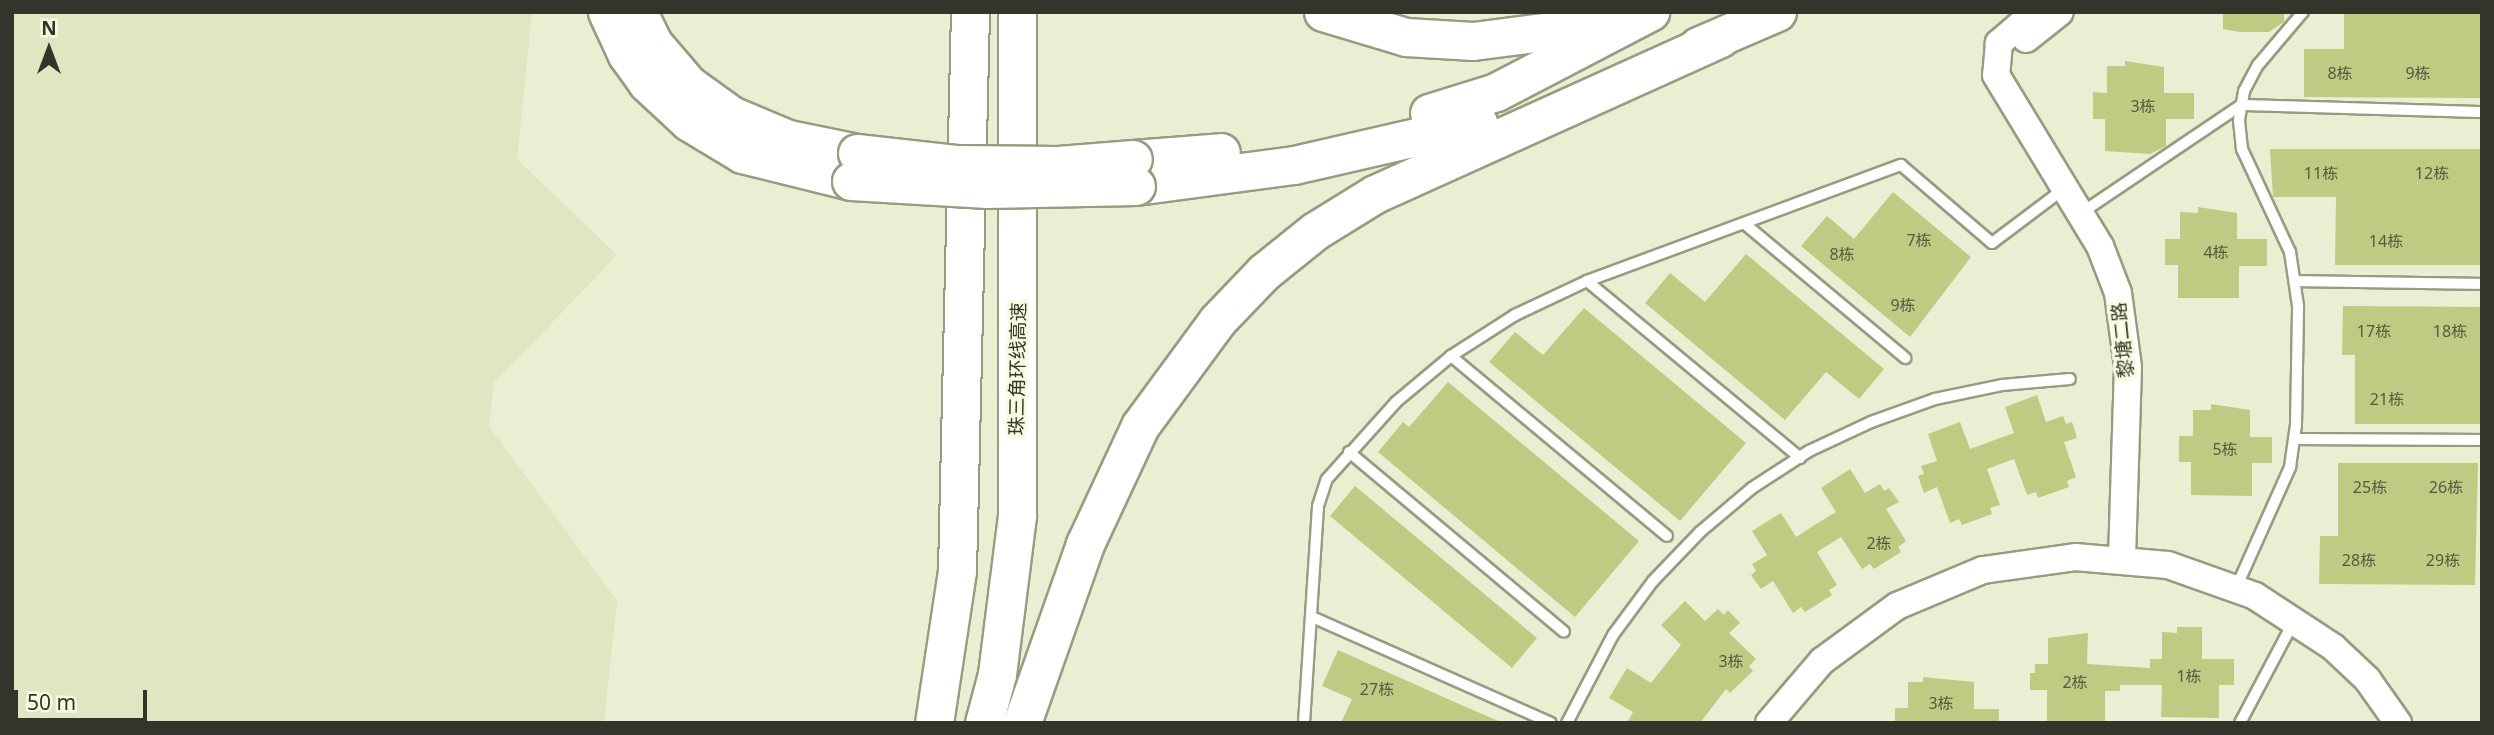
<!DOCTYPE html>
<html>
<head>
<meta charset="utf-8">
<style>
	body { margin:0 }
	#map { position:relative; width:2494px; height:735px; overflow:hidden; background:#e9efd2; font-family:"Noto Sans","Noto Sans SC",sans-serif }
	div>[style] { position:absolute }
	.built>* { inset:0; background:#dfe6c2 }
	.building>* { inset:0; background:#bfcb82 }
	.roads { filter:drop-shadow(2px 0 #979c81) drop-shadow(-2px 0 #979c81) drop-shadow(0 2px #979c81) drop-shadow(0 -2px #979c81) }
	.service>* { height:10px; margin:-5px; padding:0 5px; transform-origin:5px; border-radius:5px; background:#fff }
	.tertiary>* { height:26px; margin:-13px; padding:0 13px; transform-origin:13px; border-radius:13px; background:#fff }
	.motorway>* { height:37px; margin:-18.5px; padding:0 18.5px; transform-origin:18.5px; border-radius:18.5px; background:#fff }
	.bridges { filter:drop-shadow(2px 0 #979c81) drop-shadow(-2px 0 #979c81) drop-shadow(0 2px #979c81) drop-shadow(0 -2px #979c81) }
	.motorway-bridge>* { height:37px; margin:-18.5px; padding:0 18.5px; transform-origin:18.5px; border-radius:18.5px; background:#fff }
	span { translate:-50% -50%; white-space:nowrap; text-align:center; line-height:1.15; -webkit-text-stroke:6px #f6fcdf; paint-order:stroke }
	.number-label { font-size:16px; color:#565a40 }
	.number-label span { -webkit-text-stroke-width:0 }
	.street-label { font-size:19px; color:#33352a }
	.frame { position:absolute; inset:0; border:14px solid #33352a; pointer-events:none }
	.north { position:absolute; left:14px; top:14px; width:70px; height:70px; -webkit-text-stroke:5px #f6fcdf; paint-order:stroke; rotate:0deg; font-size:19px; font-weight:700; line-height:28px; text-align:center; color:#33352a }
	.north::after { content:''; display:block; margin:auto; width:24px; height:32px; background:#33352a; clip-path:polygon(50% 0,100% 100%,50% 72%,0 100%) }
	.scale { position:absolute; left:14px; top:690px; width:133px; height:32px; box-sizing:border-box; border:4px solid #33352a; border-top:0; padding-left:9px; font-size:21px; line-height:24px; white-space:nowrap; color:#33352a; -webkit-text-stroke:5px #f6fcdf; paint-order:stroke }
</style>
</head>
<body>
<div id="map">
	<div class="built">
		<div style="clip-path:polygon(12px 12px,532px 12px,517px 159px,617px 255px,494px 383px,489px 426px,617px 601px,604px 723px,12px 723px)"></div>
	</div>
	<div class="building">
		<div style="clip-path:polygon(2223px 12px,2284px 12px,2284px 22px,2269px 32px,2239px 32px,2223px 29px)"></div>
		<div style="clip-path:polygon(2344px 12px,2482px 12px,2482px 98px,2304px 97px,2304px 49px,2344px 49px)"></div>
		<div style="clip-path:polygon(2125px 61px,2164px 67px,2164px 93px,2194px 93px,2194px 119px,2166px 119px,2166px 146px,2150px 154px,2105px 151px,2105px 119px,2093px 119px,2093px 92px,2107px 93px,2107px 66px,2125px 66px)"></div>
		<div style="clip-path:polygon(2270px 149px,2481px 149px,2482px 265px,2335px 265px,2336px 197px,2273px 197px)"></div>
		<div style="clip-path:polygon(1893px 192px,1971px 257px,1910px 337px,1801px 246px,1827px 216px,1854px 239px)"></div>
		<div style="clip-path:polygon(2198px 207px,2237px 213px,2237px 239px,2267px 239px,2267px 266px,2239px 266px,2239px 298px,2178px 298px,2178px 265px,2165px 265px,2165px 239px,2180px 239px,2180px 212px,2198px 213px)"></div>
		<div style="clip-path:polygon(1746px 254px,1884px 369px,1859px 399px,1826px 372px,1785px 420px,1645px 303px,1670px 273px,1705px 302px)"></div>
		<div style="clip-path:polygon(2343px 306px,2482px 307px,2482px 424px,2355px 424px,2355px 355px,2342px 355px)"></div>
		<div style="clip-path:polygon(1584px 308px,1746px 443px,1680px 521px,1489px 362px,1515px 332px,1543px 355px)"></div>
		<div style="clip-path:polygon(1448px 382px,1639px 541px,1575px 617px,1378px 452px,1403px 422px,1409px 427px)"></div>
		<div style="clip-path:polygon(2037px 395px,2046px 422px,2063px 416px,2066px 424px,2072px 422px,2077px 438px,2064px 442px,2076px 477px,2067px 481px,2069px 487px,2038px 498px,2036px 492px,2027px 495px,2014px 459px,1987px 469px,2000px 505px,1990px 508px,1992px 514px,1962px 525px,1959px 519px,1950px 523px,1937px 487px,1924px 493px,1918px 476px,1924px 474px,1921px 466px,1937px 461px,1928px 434px,1960px 422px,1970px 449px,2014px 433px,2005px 407px)"></div>
		<div style="clip-path:polygon(2211px 404px,2250px 410px,2250px 437px,2272px 437px,2272px 463px,2252px 463px,2252px 496px,2191px 495px,2191px 462px,2179px 462px,2179px 436px,2193px 436px,2193px 410px,2211px 410px)"></div>
		<div style="clip-path:polygon(2338px 463px,2478px 463px,2475px 585px,2319px 584px,2320px 536px,2338px 536px)"></div>
		<div style="clip-path:polygon(1850px 469px,1865px 493px,1880px 484px,1884px 491px,1889px 488px,1899px 502px,1886px 509px,1906px 541px,1898px 547px,1901px 552px,1874px 569px,1870px 564px,1862px 569px,1841px 537px,1817px 552px,1837px 585px,1829px 590px,1832px 595px,1805px 612px,1801px 607px,1793px 613px,1773px 581px,1761px 589px,1751px 575px,1756px 571px,1752px 564px,1767px 555px,1752px 531px,1781px 513px,1796px 537px,1821px 521px,1836px 512px,1821px 488px)"></div>
		<div style="clip-path:polygon(1355px 486px,1537px 638px,1512px 668px,1330px 516px)"></div>
		<div style="clip-path:polygon(1685px 601px,1705px 621px,1718px 609px,1724px 615px,1728px 610px,1740px 623px,1729px 633px,1756px 659px,1749px 666px,1753px 671px,1730px 693px,1726px 689px,1700px 723px,1627px 723px,1633px 712px,1609px 698px,1627px 668px,1651px 683px,1681px 645px,1661px 625px)"></div>
		<div style="clip-path:polygon(2177px 627px,2202px 627px,2202px 659px,2234px 659px,2234px 685px,2219px 685px,2219px 718px,2161px 717px,2162px 685px,2120px 685px,2120px 691px,2105px 691px,2105px 723px,2047px 723px,2047px 690px,2030px 690px,2030px 673px,2035px 673px,2035px 664px,2048px 664px,2048px 638px,2088px 633px,2087px 664px,2150px 668px,2150px 659px,2162px 659px,2162px 632px,2177px 633px)"></div>
		<div style="clip-path:polygon(1338px 650px,1450px 700px,1503px 723px,1341px 723px,1352px 699px,1322px 686px)"></div>
		<div style="clip-path:polygon(1923px 677px,1974px 682px,1974px 709px,1999px 709px,1999px 723px,1895px 723px,1895px 708px,1908px 708px,1908px 682px,1923px 682px)"></div>
	</div>
	<div class="roads">
		<div class="service">
			<div style="left:2081px;top:213px;width:193px;rotate:-34deg"></div>
			<div style="left:2241px;top:105px;width:241px;rotate:1.7deg"></div>
			<div style="left:1745px;top:224px;width:209px;rotate:39.9deg"></div>
			<div style="left:1587px;top:281px;width:277px;rotate:39.7deg"></div>
			<div style="left:2296px;top:281px;width:186px;rotate:0.9deg"></div>
			<div style="left:1451px;top:356px;width:281px;rotate:39.8deg"></div>
			<div style="left:2295px;top:439px;width:187px;rotate:0.3deg"></div>
			<div style="left:1349px;top:452px;width:280px;rotate:39.9deg"></div>
			<div style="left:2236px;top:588px;width:133px;rotate:-65.9deg"></div>
			<div style="left:2290px;top:467px;width:42px;rotate:-81.9deg"></div>
			<div style="left:2296px;top:425px;width:119px;rotate:-89deg"></div>
			<div style="left:2298px;top:306px;width:55px;rotate:-98.4deg"></div>
			<div style="left:2290px;top:252px;width:114px;rotate:-115deg"></div>
			<div style="left:2242px;top:149px;width:29px;rotate:-96deg"></div>
			<div style="left:2239px;top:120px;width:29px;rotate:-80deg"></div>
			<div style="left:2244px;top:91px;width:30px;rotate:-62deg"></div>
			<div style="left:2258px;top:65px;width:70px;rotate:-49.7deg"></div>
			<div style="left:1312px;top:617px;width:261px;rotate:23.9deg"></div>
			<div style="left:1304px;top:723px;width:217px;rotate:-86.3deg"></div>
			<div style="left:1318px;top:506px;width:28px;rotate:-72deg"></div>
			<div style="left:1327px;top:479px;width:103px;rotate:-48.1deg"></div>
			<div style="left:1396px;top:402px;width:72px;rotate:-39.9deg"></div>
			<div style="left:1451px;top:356px;width:76px;rotate:-32.6deg"></div>
			<div style="left:1515px;top:315px;width:80px;rotate:-25.3deg"></div>
			<div style="left:1587px;top:281px;width:335px;rotate:-20.3deg"></div>
			<div style="left:1901px;top:165px;width:120px;rotate:40.6deg"></div>
			<div style="left:1992px;top:243px;width:91px;rotate:-37deg"></div>
			<div style="left:1567px;top:723px;width:99px;rotate:-62.4deg"></div>
			<div style="left:1613px;top:635px;width:67px;rotate:-53.5deg"></div>
			<div style="left:1653px;top:581px;width:68px;rotate:-46.2deg"></div>
			<div style="left:1700px;top:532px;width:68px;rotate:-40.2deg"></div>
			<div style="left:1752px;top:488px;width:68px;rotate:-33deg"></div>
			<div style="left:1809px;top:451px;width:68px;rotate:-25.1deg"></div>
			<div style="left:1871px;top:422px;width:68px;rotate:-19.8deg"></div>
			<div style="left:1935px;top:399px;width:68px;rotate:-11.8deg"></div>
			<div style="left:2002px;top:385px;width:68px;rotate:-5deg"></div>
			<div style="left:2240px;top:723px;width:115px;rotate:-62.1deg"></div>
		</div>
		<div class="tertiary">
			<div style="left:2035px;top:12px;width:48px;rotate:139.3deg"></div>
			<div style="left:1999px;top:43px;width:32px;rotate:95deg"></div>
			<div style="left:1996px;top:75px;width:200px;rotate:58.7deg"></div>
			<div style="left:2100px;top:246px;width:50px;rotate:69deg"></div>
			<div style="left:2118px;top:293px;width:75px;rotate:82.3deg"></div>
			<div style="left:2128px;top:367px;width:191px;rotate:91.8deg"></div>
			<div style="left:2026px;top:39px;width:43px;rotate:-38.5deg"></div>
			<div style="left:1769px;top:723px;width:82px;rotate:-49.5deg"></div>
			<div style="left:1822px;top:661px;width:93px;rotate:-36.3deg"></div>
			<div style="left:1897px;top:606px;width:93px;rotate:-22.7deg"></div>
			<div style="left:1983px;top:570px;width:93px;rotate:-8deg"></div>
			<div style="left:2075px;top:557px;width:93px;rotate:4.9deg"></div>
			<div style="left:2168px;top:565px;width:92px;rotate:19.6deg"></div>
			<div style="left:2255px;top:596px;width:93px;rotate:33.2deg"></div>
			<div style="left:2333px;top:647px;width:47px;rotate:43.3deg"></div>
			<div style="left:2367px;top:679px;width:54px;rotate:54.8deg"></div>
		</div>
		<div class="motorway">
			<div style="left:607px;top:12px;width:47px;rotate:65.1deg"></div>
			<div style="left:627px;top:55px;width:34px;rotate:54deg"></div>
			<div style="left:647px;top:83px;width:57px;rotate:42.9deg"></div>
			<div style="left:689px;top:122px;width:62px;rotate:31.1deg"></div>
			<div style="left:742px;top:154px;width:112px;rotate:13.9deg"></div>
			<div style="left:638px;top:12px;width:34px;rotate:64deg"></div>
			<div style="left:653px;top:43px;width:54px;rotate:49.5deg"></div>
			<div style="left:688px;top:84px;width:53px;rotate:35.8deg"></div>
			<div style="left:731px;top:115px;width:62px;rotate:22.8deg"></div>
			<div style="left:788px;top:139px;width:70px;rotate:11.5deg"></div>
			<div style="left:1323px;top:12px;width:87px;rotate:16.8deg"></div>
			<div style="left:1406px;top:37px;width:67px;rotate:3.4deg"></div>
			<div style="left:1473px;top:41px;width:134px;rotate:-7.3deg"></div>
			<div style="left:1698px;top:46px;width:86px;rotate:-23.3deg"></div>
			<div style="left:1429px;top:113px;width:70px;rotate:-17.4deg"></div>
			<div style="left:1496px;top:92px;width:174px;rotate:-27.5deg"></div>
			<div style="left:1133px;top:159px;width:88px;rotate:-4.5deg"></div>
			<div style="left:1136px;top:186px;width:159px;rotate:-7.6deg"></div>
			<div style="left:1294px;top:165px;width:189px;rotate:-12.9deg"></div>
			<div style="left:934px;top:723px;width:154px;rotate:-81.4deg"></div>
			<div style="left:957px;top:571px;width:559px;rotate:-88.67deg"></div>
			<div style="left:984px;top:723px;width:51px;rotate:-75.1deg"></div>
			<div style="left:997px;top:674px;width:159px;rotate:-82.8deg"></div>
			<div style="left:1017px;top:516px;width:504px;rotate:-90deg"></div>
			<div style="left:1022px;top:723px;width:190px;rotate:-70.6deg"></div>
			<div style="left:1085px;top:544px;width:130px;rotate:-65deg"></div>
			<div style="left:1140px;top:426px;width:130px;rotate:-53.7deg"></div>
			<div style="left:1217px;top:321px;width:68px;rotate:-46.2deg"></div>
			<div style="left:1264px;top:272px;width:65px;rotate:-38.8deg"></div>
			<div style="left:1315px;top:231px;width:70px;rotate:-31.7deg"></div>
			<div style="left:1375px;top:194px;width:379px;rotate:-24.3deg"></div>
		</div>
	</div>
	<div class="bridges">
		<div class="motorway-bridge">
			<div style="left:857px;top:153px;width:101px;rotate:6.3deg"></div>
			<div style="left:957px;top:164px;width:101px;rotate:0.6deg"></div>
			<div style="left:1058px;top:165px;width:75px;rotate:-4.6deg"></div>
			<div style="left:851px;top:181px;width:136px;rotate:3.4deg"></div>
			<div style="left:987px;top:189px;width:149px;rotate:-1.2deg"></div>
		</div>
	</div>
	<div class="number-label">
		<span style="left:2340px;top:73px">8栋</span>
		<span style="left:2418px;top:73px">9栋</span>
		<span style="left:2143px;top:106px">3栋</span>
		<span style="left:2321px;top:173px">11栋</span>
		<span style="left:2432px;top:173px">12栋</span>
		<span style="left:1919px;top:240px">7栋</span>
		<span style="left:2386px;top:241px">14栋</span>
		<span style="left:2216px;top:252px">4栋</span>
		<span style="left:1842px;top:254px">8栋</span>
		<span style="left:1903px;top:305px">9栋</span>
		<span style="left:2374px;top:331px">17栋</span>
		<span style="left:2450px;top:331px">18栋</span>
		<span style="left:2387px;top:399px">21栋</span>
		<span style="left:2225px;top:449px">5栋</span>
		<span style="left:2370px;top:487px">25栋</span>
		<span style="left:2446px;top:487px">26栋</span>
		<span style="left:1879px;top:543px">2栋</span>
		<span style="left:2359px;top:560px">28栋</span>
		<span style="left:2443px;top:560px">29栋</span>
		<span style="left:1731px;top:661px">3栋</span>
		<span style="left:2189px;top:676px">1栋</span>
		<span style="left:2075px;top:682px">2栋</span>
		<span style="left:1377px;top:689px">27栋</span>
		<span style="left:1941px;top:703px">3栋</span>
	</div>
	<div class="street-label">
		<span style="left:2123px;top:340px;rotate:-96deg">黎塘二路</span>
		<span style="left:1018px;top:369px;rotate:-89deg">珠三角环线高速</span>
	</div>
	<div class="frame"></div>
	<div class="north">N</div>
	<div class="scale">50 m</div>
</div>
</body>
</html>
